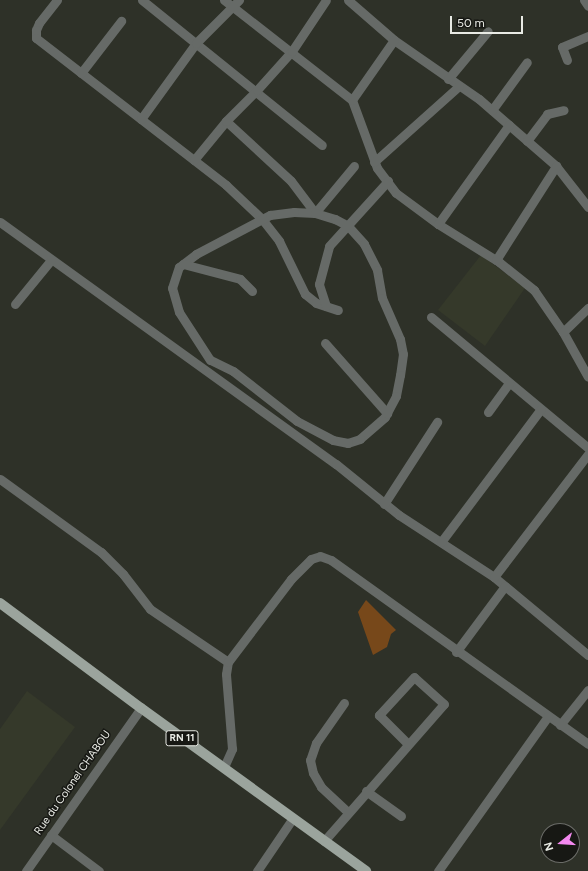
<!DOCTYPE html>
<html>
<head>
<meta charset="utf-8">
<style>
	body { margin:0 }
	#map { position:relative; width:588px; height:871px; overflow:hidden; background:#2e3128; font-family:Figtree,sans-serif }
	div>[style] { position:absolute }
	.built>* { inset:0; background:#35392a }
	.green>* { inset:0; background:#77481a }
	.minor>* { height:9px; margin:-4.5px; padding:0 4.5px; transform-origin:4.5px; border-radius:4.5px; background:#666a67 }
	.primary>* { height:10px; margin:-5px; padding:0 5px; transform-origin:5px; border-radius:5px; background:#9ba49d }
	span { translate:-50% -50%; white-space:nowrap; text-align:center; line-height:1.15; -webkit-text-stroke:3px #171814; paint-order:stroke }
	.shield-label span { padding:1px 3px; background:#171814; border:1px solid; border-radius:3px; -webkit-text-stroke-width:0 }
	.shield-label { font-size:10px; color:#e9ebe5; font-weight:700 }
	.street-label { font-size:11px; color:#e9ebe5 }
	.north { position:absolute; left:540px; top:823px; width:40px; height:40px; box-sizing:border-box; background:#171814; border:1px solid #6b6c68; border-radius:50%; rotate:253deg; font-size:11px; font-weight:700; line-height:16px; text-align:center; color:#e9ebe5 }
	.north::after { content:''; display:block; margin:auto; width:14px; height:18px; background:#f489f0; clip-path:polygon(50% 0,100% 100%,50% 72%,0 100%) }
	.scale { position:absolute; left:450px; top:16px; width:73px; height:18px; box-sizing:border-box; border:2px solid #e9ebe5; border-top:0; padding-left:5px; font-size:12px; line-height:14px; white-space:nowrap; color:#e9ebe5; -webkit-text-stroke:3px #171814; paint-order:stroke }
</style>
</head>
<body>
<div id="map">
	<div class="built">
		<div style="clip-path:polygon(481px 255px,525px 288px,485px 346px,438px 310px)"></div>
		<div style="clip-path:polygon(27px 691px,75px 727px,0 830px,0 729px)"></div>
	</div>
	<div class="green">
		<div style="clip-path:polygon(366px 600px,396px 630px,391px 634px,387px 647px,373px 655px,358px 612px)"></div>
	</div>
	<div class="minor">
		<div style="left:57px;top:0;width:29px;rotate:128deg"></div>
		<div style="left:39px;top:23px;width:8px;rotate:113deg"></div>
		<div style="left:36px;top:30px;width:8px;rotate:90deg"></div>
		<div style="left:36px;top:38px;width:240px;rotate:37.7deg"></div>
		<div style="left:226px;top:185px;width:50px;rotate:43.4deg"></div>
		<div style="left:262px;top:219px;width:28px;rotate:52deg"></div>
		<div style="left:279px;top:241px;width:59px;rotate:63.9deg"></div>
		<div style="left:305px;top:294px;width:14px;rotate:39deg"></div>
		<div style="left:316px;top:303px;width:23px;rotate:18deg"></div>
		<div style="left:142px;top:0;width:231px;rotate:38.9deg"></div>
		<div style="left:224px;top:0;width:162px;rotate:38deg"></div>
		<div style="left:352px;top:100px;width:72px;rotate:69.8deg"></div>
		<div style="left:377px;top:168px;width:31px;rotate:53deg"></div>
		<div style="left:396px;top:193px;width:52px;rotate:36.4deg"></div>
		<div style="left:438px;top:224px;width:72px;rotate:31.9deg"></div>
		<div style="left:499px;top:262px;width:45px;rotate:38.7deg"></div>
		<div style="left:534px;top:290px;width:51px;rotate:55.4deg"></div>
		<div style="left:563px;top:332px;width:51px;rotate:60.9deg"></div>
		<div style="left:348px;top:0;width:61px;rotate:41deg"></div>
		<div style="left:394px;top:40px;width:103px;rotate:34.8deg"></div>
		<div style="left:479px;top:99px;width:102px;rotate:41deg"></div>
		<div style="left:556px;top:166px;width:52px;rotate:52deg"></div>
		<div style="left:584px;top:0;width:7px;rotate:56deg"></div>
		<div style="left:567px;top:60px;width:14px;rotate:-111deg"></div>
		<div style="left:562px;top:47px;width:28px;rotate:-23deg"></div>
		<div style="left:81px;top:73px;width:66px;rotate:-52.4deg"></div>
		<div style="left:448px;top:79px;width:62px;rotate:-50.2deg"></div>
		<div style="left:352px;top:100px;width:73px;rotate:-55deg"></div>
		<div style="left:492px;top:110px;width:59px;rotate:-53.9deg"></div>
		<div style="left:141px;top:119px;width:94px;rotate:-54.1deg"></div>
		<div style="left:196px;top:43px;width:61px;rotate:-45deg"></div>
		<div style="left:226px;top:121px;width:88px;rotate:42.7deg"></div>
		<div style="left:291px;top:181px;width:40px;rotate:53deg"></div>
		<div style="left:315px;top:213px;width:61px;rotate:-50.3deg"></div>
		<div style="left:527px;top:141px;width:34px;rotate:-53deg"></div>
		<div style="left:547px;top:114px;width:17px;rotate:-13deg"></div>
		<div style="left:194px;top:160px;width:50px;rotate:-50.6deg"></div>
		<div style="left:226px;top:121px;width:44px;rotate:-45deg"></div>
		<div style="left:257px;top:90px;width:52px;rotate:-48.1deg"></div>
		<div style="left:292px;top:51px;width:61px;rotate:-56.3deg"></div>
		<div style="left:374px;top:162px;width:114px;rotate:-41.8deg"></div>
		<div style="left:294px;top:212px;width:21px;rotate:3deg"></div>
		<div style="left:315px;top:213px;width:21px;rotate:17deg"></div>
		<div style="left:335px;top:219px;width:15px;rotate:28deg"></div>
		<div style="left:348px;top:226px;width:24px;rotate:48deg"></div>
		<div style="left:364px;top:244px;width:29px;rotate:63deg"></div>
		<div style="left:377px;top:270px;width:28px;rotate:80deg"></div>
		<div style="left:382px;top:298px;width:45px;rotate:66.3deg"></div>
		<div style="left:400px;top:339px;width:15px;rotate:79deg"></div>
		<div style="left:403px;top:354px;width:21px;rotate:98deg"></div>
		<div style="left:400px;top:375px;width:21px;rotate:101deg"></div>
		<div style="left:396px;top:396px;width:24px;rotate:118deg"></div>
		<div style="left:385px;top:417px;width:33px;rotate:139deg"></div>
		<div style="left:360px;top:439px;width:13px;rotate:162deg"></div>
		<div style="left:348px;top:443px;width:15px;rotate:-169deg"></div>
		<div style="left:333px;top:440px;width:41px;rotate:-152.2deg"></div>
		<div style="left:297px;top:421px;width:81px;rotate:-142deg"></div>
		<div style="left:233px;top:371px;width:25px;rotate:-154deg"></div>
		<div style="left:210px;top:360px;width:57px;rotate:-122.9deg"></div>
		<div style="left:179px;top:312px;width:25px;rotate:-106deg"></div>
		<div style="left:172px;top:288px;width:22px;rotate:-72deg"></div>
		<div style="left:179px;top:267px;width:21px;rotate:-37deg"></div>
		<div style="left:196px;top:254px;width:84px;rotate:-27.8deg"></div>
		<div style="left:270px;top:215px;width:24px;rotate:-7deg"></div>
		<div style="left:0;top:222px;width:414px;rotate:35.8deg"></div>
		<div style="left:336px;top:464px;width:81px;rotate:39deg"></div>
		<div style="left:399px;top:515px;width:113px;rotate:33.1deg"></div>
		<div style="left:494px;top:577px;width:122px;rotate:39.7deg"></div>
		<div style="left:438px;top:224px;width:122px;rotate:-54.4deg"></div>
		<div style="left:496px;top:260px;width:112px;rotate:-57.4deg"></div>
		<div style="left:183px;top:264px;width:59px;rotate:14.7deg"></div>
		<div style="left:240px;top:279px;width:17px;rotate:45deg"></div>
		<div style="left:15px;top:304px;width:57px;rotate:-50.7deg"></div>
		<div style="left:326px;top:306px;width:23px;rotate:-108deg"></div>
		<div style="left:319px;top:284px;width:39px;rotate:-75deg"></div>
		<div style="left:329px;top:246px;width:88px;rotate:-47.8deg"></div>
		<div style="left:431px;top:317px;width:204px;rotate:39.8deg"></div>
		<div style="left:563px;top:332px;width:35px;rotate:-44deg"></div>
		<div style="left:325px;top:343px;width:94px;rotate:48.5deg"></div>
		<div style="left:488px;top:412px;width:36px;rotate:-54deg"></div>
		<div style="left:0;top:479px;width:125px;rotate:35.9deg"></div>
		<div style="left:101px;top:552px;width:31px;rotate:45deg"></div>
		<div style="left:123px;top:574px;width:44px;rotate:52.4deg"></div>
		<div style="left:150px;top:609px;width:94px;rotate:34.2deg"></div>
		<div style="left:384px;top:504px;width:98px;rotate:-57.1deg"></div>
		<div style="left:441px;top:542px;width:166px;rotate:-53.1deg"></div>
		<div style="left:494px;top:577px;width:155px;rotate:-52.6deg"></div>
		<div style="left:456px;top:652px;width:82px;rotate:-53.4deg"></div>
		<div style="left:344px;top:703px;width:49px;rotate:125deg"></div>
		<div style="left:316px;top:743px;width:18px;rotate:109deg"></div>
		<div style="left:310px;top:760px;width:13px;rotate:77deg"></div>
		<div style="left:313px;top:773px;width:16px;rotate:60deg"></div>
		<div style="left:321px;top:787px;width:37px;rotate:43deg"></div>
		<div style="left:560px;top:725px;width:45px;rotate:-51.3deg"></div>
		<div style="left:224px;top:767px;width:20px;rotate:-66deg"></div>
		<div style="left:232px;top:749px;width:75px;rotate:-94.6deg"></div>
		<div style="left:226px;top:674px;width:12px;rotate:-81deg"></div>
		<div style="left:228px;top:662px;width:104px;rotate:-52.8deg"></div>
		<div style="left:291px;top:579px;width:28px;rotate:-45deg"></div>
		<div style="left:311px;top:559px;width:9px;rotate:-18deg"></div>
		<div style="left:320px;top:556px;width:12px;rotate:20deg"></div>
		<div style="left:331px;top:560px;width:316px;rotate:35.6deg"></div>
		<div style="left:366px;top:791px;width:43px;rotate:35.5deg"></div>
		<div style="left:51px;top:835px;width:60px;rotate:36.9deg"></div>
		<div style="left:324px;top:841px;width:182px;rotate:-48.8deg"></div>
		<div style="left:444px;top:704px;width:40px;rotate:-138deg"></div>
		<div style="left:414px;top:677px;width:52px;rotate:132.6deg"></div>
		<div style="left:379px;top:715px;width:41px;rotate:45deg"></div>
		<div style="left:26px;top:871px;width:199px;rotate:-54.8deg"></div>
		<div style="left:257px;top:871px;width:64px;rotate:-55.8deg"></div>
		<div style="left:438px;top:871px;width:190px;rotate:-54.6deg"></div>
	</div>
	<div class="primary">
		<div style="left:0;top:603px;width:176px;rotate:36.7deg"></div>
		<div style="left:141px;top:708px;width:278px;rotate:35.9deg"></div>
	</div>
	<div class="shield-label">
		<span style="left:182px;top:738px">RN 11</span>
	</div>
	<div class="street-label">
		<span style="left:73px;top:783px;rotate:-55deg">Rue du Colonel CHABOU</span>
	</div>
	<div class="north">N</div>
	<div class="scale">50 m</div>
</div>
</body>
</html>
